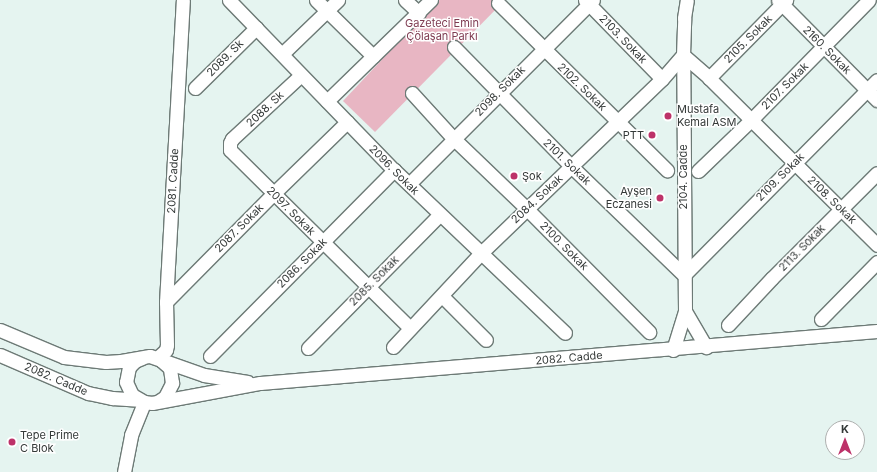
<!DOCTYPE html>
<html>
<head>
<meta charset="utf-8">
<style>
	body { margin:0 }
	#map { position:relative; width:877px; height:472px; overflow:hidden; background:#e5f4f0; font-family:Inter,sans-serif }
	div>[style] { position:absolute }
	.green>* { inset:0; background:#e8b6c3 }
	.roads { filter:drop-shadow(1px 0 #6d7a76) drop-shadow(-1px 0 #6d7a76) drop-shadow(0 1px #6d7a76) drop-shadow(0 -1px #6d7a76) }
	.minor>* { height:13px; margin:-6.5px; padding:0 6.5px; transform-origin:6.5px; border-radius:6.5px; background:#fff }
	.dots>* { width:11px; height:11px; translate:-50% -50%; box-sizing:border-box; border:2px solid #fff; border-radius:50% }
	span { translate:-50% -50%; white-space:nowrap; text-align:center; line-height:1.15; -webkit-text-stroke:3px #fff; paint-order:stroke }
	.park-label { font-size:11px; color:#7f3c52 }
	.street-label { font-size:11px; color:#343938 }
	.poi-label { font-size:11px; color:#343938 }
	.left { translate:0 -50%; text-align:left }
	.right { translate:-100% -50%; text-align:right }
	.north { position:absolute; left:825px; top:420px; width:40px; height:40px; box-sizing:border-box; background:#fff; border:1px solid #aeb0af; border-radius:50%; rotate:0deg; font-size:11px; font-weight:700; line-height:16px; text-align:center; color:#343938 }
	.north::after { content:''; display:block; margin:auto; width:14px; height:18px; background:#bd3269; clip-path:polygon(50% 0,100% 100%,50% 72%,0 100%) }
</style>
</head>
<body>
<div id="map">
	<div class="green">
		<div style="clip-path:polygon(438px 0,505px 0,375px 132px,343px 101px)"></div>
	</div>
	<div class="roads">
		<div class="minor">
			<div style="left:229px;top:0;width:237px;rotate:45.9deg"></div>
			<div style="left:394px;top:170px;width:236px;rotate:43.6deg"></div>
			<div style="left:316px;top:0;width:80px;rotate:44.5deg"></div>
			<div style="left:405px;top:0;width:19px;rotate:43deg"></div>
			<div style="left:585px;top:0;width:110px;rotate:45.7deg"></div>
			<div style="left:778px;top:0;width:141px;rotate:45.3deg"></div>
			<div style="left:498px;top:3px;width:238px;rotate:44.7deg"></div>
			<div style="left:454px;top:47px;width:168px;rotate:45.5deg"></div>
			<div style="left:572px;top:167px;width:156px;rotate:44deg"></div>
			<div style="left:684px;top:275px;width:274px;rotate:-45.3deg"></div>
			<div style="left:282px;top:54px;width:78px;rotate:-44deg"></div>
			<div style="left:301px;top:75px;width:94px;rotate:137.2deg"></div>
			<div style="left:232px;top:139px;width:4px;rotate:117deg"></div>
			<div style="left:230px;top:143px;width:7px;rotate:90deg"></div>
			<div style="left:230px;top:150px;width:253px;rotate:44.7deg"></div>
			<div style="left:709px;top:78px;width:110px;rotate:-45.4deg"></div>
			<div style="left:195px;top:88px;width:86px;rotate:-44.5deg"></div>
			<div style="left:412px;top:93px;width:61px;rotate:47.7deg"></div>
			<div style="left:453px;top:138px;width:101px;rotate:43.8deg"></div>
			<div style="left:526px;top:208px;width:175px;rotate:45.2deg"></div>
			<div style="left:327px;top:101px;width:145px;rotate:-44.2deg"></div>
			<div style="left:698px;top:171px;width:74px;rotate:-43.9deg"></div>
			<div style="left:751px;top:120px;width:168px;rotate:-45.5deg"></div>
			<div style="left:409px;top:184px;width:260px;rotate:-45deg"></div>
			<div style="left:442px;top:296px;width:62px;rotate:45deg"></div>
			<div style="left:166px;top:302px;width:153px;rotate:-45.3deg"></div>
			<div style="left:274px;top:193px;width:102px;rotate:-44.2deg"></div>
			<div style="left:685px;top:311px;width:42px;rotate:59.7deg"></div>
			<div style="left:821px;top:319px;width:80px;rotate:-45.5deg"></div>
			<div style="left:728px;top:325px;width:64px;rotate:-46.9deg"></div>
			<div style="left:772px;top:278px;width:148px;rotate:-45deg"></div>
			<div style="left:0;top:330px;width:69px;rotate:22.9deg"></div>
			<div style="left:64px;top:357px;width:42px;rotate:6.8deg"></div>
			<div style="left:106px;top:362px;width:15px;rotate:-4deg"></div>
			<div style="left:121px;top:361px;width:29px;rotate:-10deg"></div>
			<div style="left:150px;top:356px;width:57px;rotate:19.4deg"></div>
			<div style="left:204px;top:375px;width:44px;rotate:9.2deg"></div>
			<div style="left:393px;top:347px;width:129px;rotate:-46.9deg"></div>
			<div style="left:481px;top:253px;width:251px;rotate:-43.9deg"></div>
			<div style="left:662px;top:79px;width:32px;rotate:-49deg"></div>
			<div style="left:683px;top:55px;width:35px;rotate:41deg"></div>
			<div style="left:709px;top:78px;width:237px;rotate:44.8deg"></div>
			<div style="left:308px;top:348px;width:187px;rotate:-45.4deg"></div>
			<div style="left:673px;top:350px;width:41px;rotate:-72.9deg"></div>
			<div style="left:685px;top:311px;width:256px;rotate:-90.4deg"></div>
			<div style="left:683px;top:55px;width:37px;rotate:-88deg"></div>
			<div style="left:684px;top:18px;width:18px;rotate:-81deg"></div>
			<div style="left:0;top:355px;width:96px;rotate:23.4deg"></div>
			<div style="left:88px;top:393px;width:25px;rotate:12deg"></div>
			<div style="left:112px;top:398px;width:26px;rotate:4deg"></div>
			<div style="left:210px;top:356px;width:262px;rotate:-45.3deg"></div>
			<div style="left:142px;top:358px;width:8px;rotate:157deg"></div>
			<div style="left:135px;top:361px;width:8px;rotate:135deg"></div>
			<div style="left:129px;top:367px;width:15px;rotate:101deg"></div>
			<div style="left:126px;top:382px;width:14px;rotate:65deg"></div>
			<div style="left:132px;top:395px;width:14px;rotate:30deg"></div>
			<div style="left:144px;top:402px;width:8px;rotate:7deg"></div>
			<div style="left:152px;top:403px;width:110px;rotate:-10.5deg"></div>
			<div style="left:260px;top:383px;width:619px;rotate:-4.82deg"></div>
			<div style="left:157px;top:358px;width:12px;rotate:-42deg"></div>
			<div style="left:166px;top:350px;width:5px;rotate:-79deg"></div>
			<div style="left:167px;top:345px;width:43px;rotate:-91.3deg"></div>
			<div style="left:166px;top:302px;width:302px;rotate:-86.8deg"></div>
			<div style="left:159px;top:401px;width:7px;rotate:-34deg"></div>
			<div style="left:165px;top:397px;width:16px;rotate:-63deg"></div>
			<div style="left:172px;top:383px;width:15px;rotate:-98deg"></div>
			<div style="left:170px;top:368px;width:11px;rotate:-139deg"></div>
			<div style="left:124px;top:472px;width:38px;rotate:-79deg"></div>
			<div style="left:131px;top:435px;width:35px;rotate:-68deg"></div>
		</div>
	</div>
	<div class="dots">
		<div style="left:668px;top:116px;background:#bd3269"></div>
		<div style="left:652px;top:135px;background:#bd3269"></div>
		<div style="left:514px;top:176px;background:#bd3269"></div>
		<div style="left:660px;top:198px;background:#bd3269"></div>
		<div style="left:12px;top:442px;background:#bd3269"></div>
	</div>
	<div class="park-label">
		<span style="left:442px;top:30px">Gazeteci Emin<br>Çölaşan Parkı</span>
	</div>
	<div class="street-label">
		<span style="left:623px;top:39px;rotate:46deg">2103. Sokak</span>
		<span style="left:748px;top:39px;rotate:-45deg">2105. Sokak</span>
		<span style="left:827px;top:50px;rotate:45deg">2160. Sokak</span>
		<span style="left:225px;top:58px;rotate:-45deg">2089. Sk</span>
		<span style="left:785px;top:86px;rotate:-45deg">2107. Sokak</span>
		<span style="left:582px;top:87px;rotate:44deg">2102. Sokak</span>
		<span style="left:500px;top:91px;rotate:-45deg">2098. Sokak</span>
		<span style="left:265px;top:109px;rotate:-43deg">2088. Sk</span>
		<span style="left:567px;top:162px;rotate:44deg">2101. Sokak</span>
		<span style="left:394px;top:170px;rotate:45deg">2096. Sokak</span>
		<span style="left:683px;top:177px;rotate:-90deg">2104. Cadde</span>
		<span style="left:780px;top:177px;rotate:-45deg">2109. Sokak</span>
		<span style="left:173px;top:181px;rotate:-87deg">2081. Cadde</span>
		<span style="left:537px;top:199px;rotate:-43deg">2084. Sokak</span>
		<span style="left:832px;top:200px;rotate:44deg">2108. Sokak</span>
		<span style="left:291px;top:211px;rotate:45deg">2097. Sokak</span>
		<span style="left:239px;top:228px;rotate:-45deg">2087. Sokak</span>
		<span style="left:564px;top:246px;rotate:45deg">2100. Sokak</span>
		<span style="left:802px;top:248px;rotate:-45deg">2113. Sokak</span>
		<span style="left:302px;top:263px;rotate:-45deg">2086. Sokak</span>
		<span style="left:374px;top:281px;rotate:-45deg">2085. Sokak</span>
		<span style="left:569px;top:358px;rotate:-5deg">2082. Cadde</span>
		<span style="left:56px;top:379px;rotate:23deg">2082. Cadde</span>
	</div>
	<div class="poi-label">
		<span class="left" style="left:677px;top:116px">Mustafa<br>Kemal ASM</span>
		<span class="right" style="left:644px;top:135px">PTT</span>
		<span class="left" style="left:522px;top:176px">Şok</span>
		<span class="right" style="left:652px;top:198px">Ayşen<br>Eczanesi</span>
		<span class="left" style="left:20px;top:442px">Tepe Prime<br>C Blok</span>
	</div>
	<div class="north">K</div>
</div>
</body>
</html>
